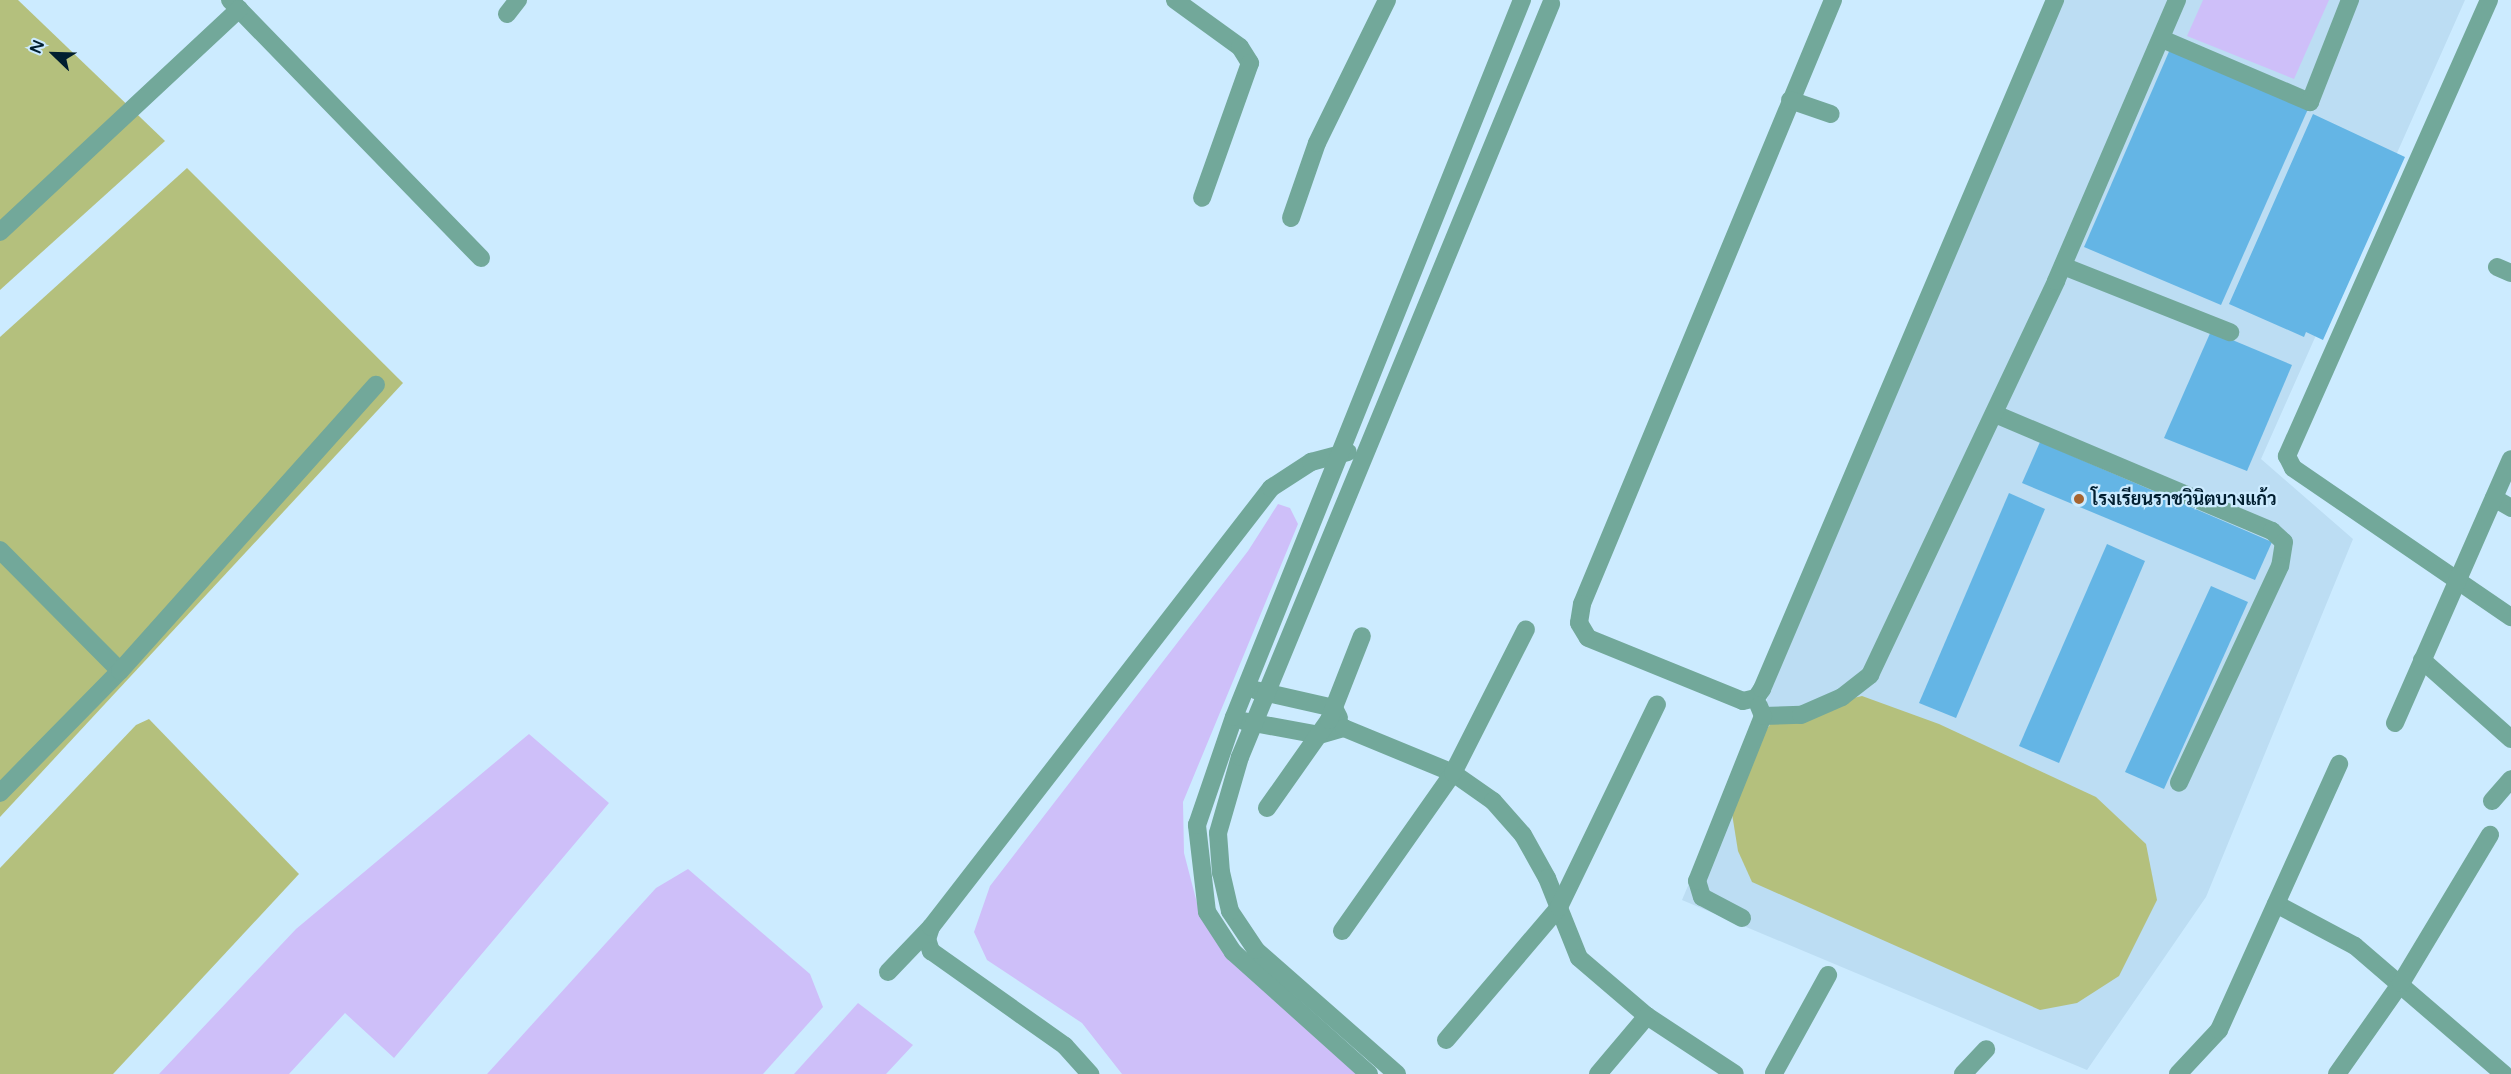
<!DOCTYPE html>
<html>
<head>
<meta charset="utf-8">
<style>
	body { margin:0 }
	#map { position:relative; width:2511px; height:1074px; overflow:hidden; background:#ccebff; font-family:"Varela Round",Sarabun,sans-serif }
	div>[style] { position:absolute }
	.built>* { inset:0; background:#bcddf3 }
	.green>* { inset:0; background:#b4c07d }
	.water>* { inset:0; background:#cebff9 }
	.building>* { inset:0; background:#64b5e5 }
	.minor>* { height:18px; margin:-9px; padding:0 9px; transform-origin:9px; border-radius:9px; background:#72a89a }
	.dots>* { width:16px; height:16px; translate:-50% -50%; box-sizing:border-box; border:3px solid #ccebff; border-radius:50% }
	span { translate:-50% -50%; white-space:nowrap; text-align:center; line-height:1.15; -webkit-text-stroke:4.5px #ccebff; paint-order:stroke }
	.poi-label { font-size:18px; color:#001e30; font-weight:700 }
	.left { translate:0 -50%; text-align:left }
	.north { position:absolute; left:24px; top:24px; width:60px; height:60px; -webkit-text-stroke:4px #ccebff; paint-order:stroke; rotate:293deg; font-size:16px; font-weight:700; line-height:24px; text-align:center; color:#001e30 }
	.north::after { content:''; display:block; margin:auto; width:21px; height:27px; background:#001e30; clip-path:polygon(50% 0,100% 100%,50% 72%,0 100%) }
</style>
</head>
<body>
<div id="map">
	<div class="built">
		<div style="clip-path:polygon(2063px 0,2465px 0,2261px 459px,2353px 539px,2206px 897px,2087px 1070px,1682px 900px)"></div>
	</div>
	<div class="green">
		<div style="clip-path:polygon(0 0,18px 0,165px 141px,0 290px)"></div>
		<div style="clip-path:polygon(187px 168px,403px 383px,0 817px,0 337px)"></div>
		<div style="clip-path:polygon(1862px 696px,1939px 724px,2096px 797px,2146px 844px,2157px 900px,2119px 976px,2077px 1003px,2040px 1010px,1752px 882px,1738px 851px,1729px 795px,1743px 763px,1776px 716px)"></div>
		<div style="clip-path:polygon(149px 719px,299px 874px,113px 1074px,0 1074px,0 868px,136px 725px)"></div>
	</div>
	<div class="water">
		<div style="clip-path:polygon(2203px 0,2329px 0,2294px 79px,2187px 36px)"></div>
		<div style="clip-path:polygon(1278px 504px,1290px 508px,1298px 524px,1183px 802px,1184px 853px,1198px 907px,1368px 1074px,1122px 1074px,1082px 1023px,987px 960px,974px 932px,990px 886px,1248px 551px)"></div>
		<div style="clip-path:polygon(529px 734px,609px 803px,394px 1058px,345px 1013px,289px 1074px,159px 1074px,296px 929px)"></div>
		<div style="clip-path:polygon(688px 869px,810px 974px,823px 1007px,763px 1074px,487px 1074px,656px 888px)"></div>
		<div style="clip-path:polygon(858px 1003px,913px 1045px,886px 1074px,794px 1074px)"></div>
	</div>
	<div class="building">
		<div style="clip-path:polygon(2171px 47px,2308px 109px,2221px 305px,2084px 247px)"></div>
		<div style="clip-path:polygon(2313px 114px,2405px 157px,2323px 340px,2306px 332px,2304px 337px,2229px 304px)"></div>
		<div style="clip-path:polygon(2211px 331px,2292px 365px,2247px 471px,2164px 438px)"></div>
		<div style="clip-path:polygon(2040px 442px,2272px 542px,2255px 580px,2022px 483px)"></div>
		<div style="clip-path:polygon(2009px 493px,2045px 509px,1956px 718px,1919px 703px)"></div>
		<div style="clip-path:polygon(2107px 544px,2145px 561px,2059px 763px,2019px 746px)"></div>
		<div style="clip-path:polygon(2211px 586px,2248px 602px,2164px 789px,2125px 772px)"></div>
	</div>
	<div class="minor">
		<div style="left:230px;top:0;width:360px;rotate:45.8deg"></div>
		<div style="left:1175px;top:0;width:80px;rotate:35.9deg"></div>
		<div style="left:1240px;top:47px;width:19px;rotate:58deg"></div>
		<div style="left:1250px;top:63px;width:143px;rotate:109.6deg"></div>
		<div style="left:1833px;top:0;width:654px;rotate:112.57deg"></div>
		<div style="left:1582px;top:604px;width:19px;rotate:99deg"></div>
		<div style="left:1579px;top:623px;width:17px;rotate:59deg"></div>
		<div style="left:1588px;top:638px;width:167px;rotate:22.1deg"></div>
		<div style="left:1743px;top:701px;width:13px;rotate:-13deg"></div>
		<div style="left:1756px;top:698px;width:11px;rotate:-56deg"></div>
		<div style="left:1762px;top:689px;width:749px;rotate:-66.96deg"></div>
		<div style="left:2489px;top:0;width:499px;rotate:113.9deg"></div>
		<div style="left:2287px;top:456px;width:13px;rotate:63deg"></div>
		<div style="left:2293px;top:468px;width:264px;rotate:34.4deg"></div>
		<div style="left:507px;top:14px;width:18px;rotate:-52deg"></div>
		<div style="left:2162px;top:39px;width:161px;rotate:23.1deg"></div>
		<div style="left:2310px;top:102px;width:110px;rotate:-68.6deg"></div>
		<div style="left:1790px;top:100px;width:43px;rotate:18.9deg"></div>
		<div style="left:1291px;top:218px;width:79px;rotate:-70.9deg"></div>
		<div style="left:1317px;top:143px;width:159px;rotate:-63.9deg"></div>
		<div style="left:0;top:232px;width:327px;rotate:-43deg"></div>
		<div style="left:2063px;top:266px;width:180px;rotate:21.6deg"></div>
		<div style="left:2497px;top:267px;width:15px;rotate:23deg"></div>
		<div style="left:1995px;top:414px;width:301px;rotate:22.9deg"></div>
		<div style="left:2272px;top:531px;width:16px;rotate:43deg"></div>
		<div style="left:2284px;top:542px;width:24px;rotate:99deg"></div>
		<div style="left:2280px;top:566px;width:239px;rotate:115deg"></div>
		<div style="left:2494px;top:498px;width:20px;rotate:30deg"></div>
		<div style="left:0;top:550px;width:170px;rotate:45.2deg"></div>
		<div style="left:2422px;top:660px;width:119px;rotate:41.6deg"></div>
		<div style="left:1255px;top:690px;width:81px;rotate:12.8deg"></div>
		<div style="left:1334px;top:708px;width:11px;rotate:63deg"></div>
		<div style="left:1763px;top:716px;width:38px;rotate:-2deg"></div>
		<div style="left:1801px;top:715px;width:45px;rotate:-23.7deg"></div>
		<div style="left:1842px;top:697px;width:36px;rotate:-38deg"></div>
		<div style="left:1870px;top:675px;width:436px;rotate:-64.7deg"></div>
		<div style="left:2056px;top:281px;width:306px;rotate:-66.7deg"></div>
		<div style="left:1243px;top:721px;width:77px;rotate:10.4deg"></div>
		<div style="left:1319px;top:735px;width:26px;rotate:-16deg"></div>
		<div style="left:1344px;top:728px;width:118px;rotate:22.4deg"></div>
		<div style="left:1453px;top:773px;width:49px;rotate:35deg"></div>
		<div style="left:1493px;top:801px;width:45px;rotate:48.6deg"></div>
		<div style="left:1523px;top:835px;width:49px;rotate:60.8deg"></div>
		<div style="left:1547px;top:878px;width:86px;rotate:68.2deg"></div>
		<div style="left:1579px;top:958px;width:89px;rotate:40.5deg"></div>
		<div style="left:1647px;top:1016px;width:105px;rotate:33.4deg"></div>
		<div style="left:2395px;top:723px;width:288px;rotate:-66.3deg"></div>
		<div style="left:0;top:793px;width:171px;rotate:-45.5deg"></div>
		<div style="left:120px;top:671px;width:384px;rotate:-48.2deg"></div>
		<div style="left:2492px;top:801px;width:29px;rotate:-49deg"></div>
		<div style="left:1267px;top:808px;width:108px;rotate:-54.8deg"></div>
		<div style="left:1329px;top:720px;width:90px;rotate:-68.6deg"></div>
		<div style="left:2276px;top:904px;width:89px;rotate:28deg"></div>
		<div style="left:2355px;top:946px;width:196px;rotate:40.7deg"></div>
		<div style="left:1742px;top:918px;width:45px;rotate:-152.3deg"></div>
		<div style="left:1702px;top:897px;width:17px;rotate:-107deg"></div>
		<div style="left:1697px;top:881px;width:178px;rotate:-68.2deg"></div>
		<div style="left:1763px;top:716px;width:11px;rotate:-112deg"></div>
		<div style="left:931px;top:927px;width:13px;rotate:108deg"></div>
		<div style="left:927px;top:939px;width:13px;rotate:72deg"></div>
		<div style="left:931px;top:951px;width:164px;rotate:35.3deg"></div>
		<div style="left:1065px;top:1046px;width:38px;rotate:48deg"></div>
		<div style="left:1342px;top:931px;width:193px;rotate:-54.9deg"></div>
		<div style="left:1453px;top:773px;width:161px;rotate:-63.1deg"></div>
		<div style="left:888px;top:972px;width:62px;rotate:-46.3deg"></div>
		<div style="left:931px;top:927px;width:555px;rotate:-52.24deg"></div>
		<div style="left:1271px;top:488px;width:48px;rotate:-33deg"></div>
		<div style="left:1311px;top:462px;width:38px;rotate:-15deg"></div>
		<div style="left:1446px;top:1040px;width:175px;rotate:-49.6deg"></div>
		<div style="left:1559px;top:907px;width:225px;rotate:-64.2deg"></div>
		<div style="left:1774px;top:1073px;width:112px;rotate:-61.1deg"></div>
		<div style="left:1369px;top:1074px;width:183px;rotate:-138.1deg"></div>
		<div style="left:1233px;top:952px;width:48px;rotate:-123deg"></div>
		<div style="left:1207px;top:912px;width:88px;rotate:-96.6deg"></div>
		<div style="left:1197px;top:825px;width:114px;rotate:-71.1deg"></div>
		<div style="left:1234px;top:717px;width:773px;rotate:-68.12deg"></div>
		<div style="left:1397px;top:1074px;width:188px;rotate:-138.7deg"></div>
		<div style="left:1256px;top:950px;width:47px;rotate:-123.7deg"></div>
		<div style="left:1230px;top:911px;width:39px;rotate:-103deg"></div>
		<div style="left:1221px;top:873px;width:40px;rotate:-94.3deg"></div>
		<div style="left:1218px;top:833px;width:79px;rotate:-73.9deg"></div>
		<div style="left:1240px;top:757px;width:815px;rotate:-67.56deg"></div>
		<div style="left:1598px;top:1074px;width:76px;rotate:-49.8deg"></div>
		<div style="left:1963px;top:1074px;width:34px;rotate:-47deg"></div>
		<div style="left:2178px;top:1074px;width:60px;rotate:-47deg"></div>
		<div style="left:2219px;top:1030px;width:292px;rotate:-65.7deg"></div>
		<div style="left:2337px;top:1074px;width:111px;rotate:-54.9deg"></div>
		<div style="left:2401px;top:983px;width:173px;rotate:-59deg"></div>
	</div>
	<div class="dots">
		<div style="left:2079px;top:499px;background:#a66430"></div>
	</div>
	<div class="poi-label">
		<span class="left" style="left:2091px;top:499px">โรงเรียนราชวินิตบางแก้ว</span>
	</div>
	<div class="north">N</div>
</div>
</body>
</html>
